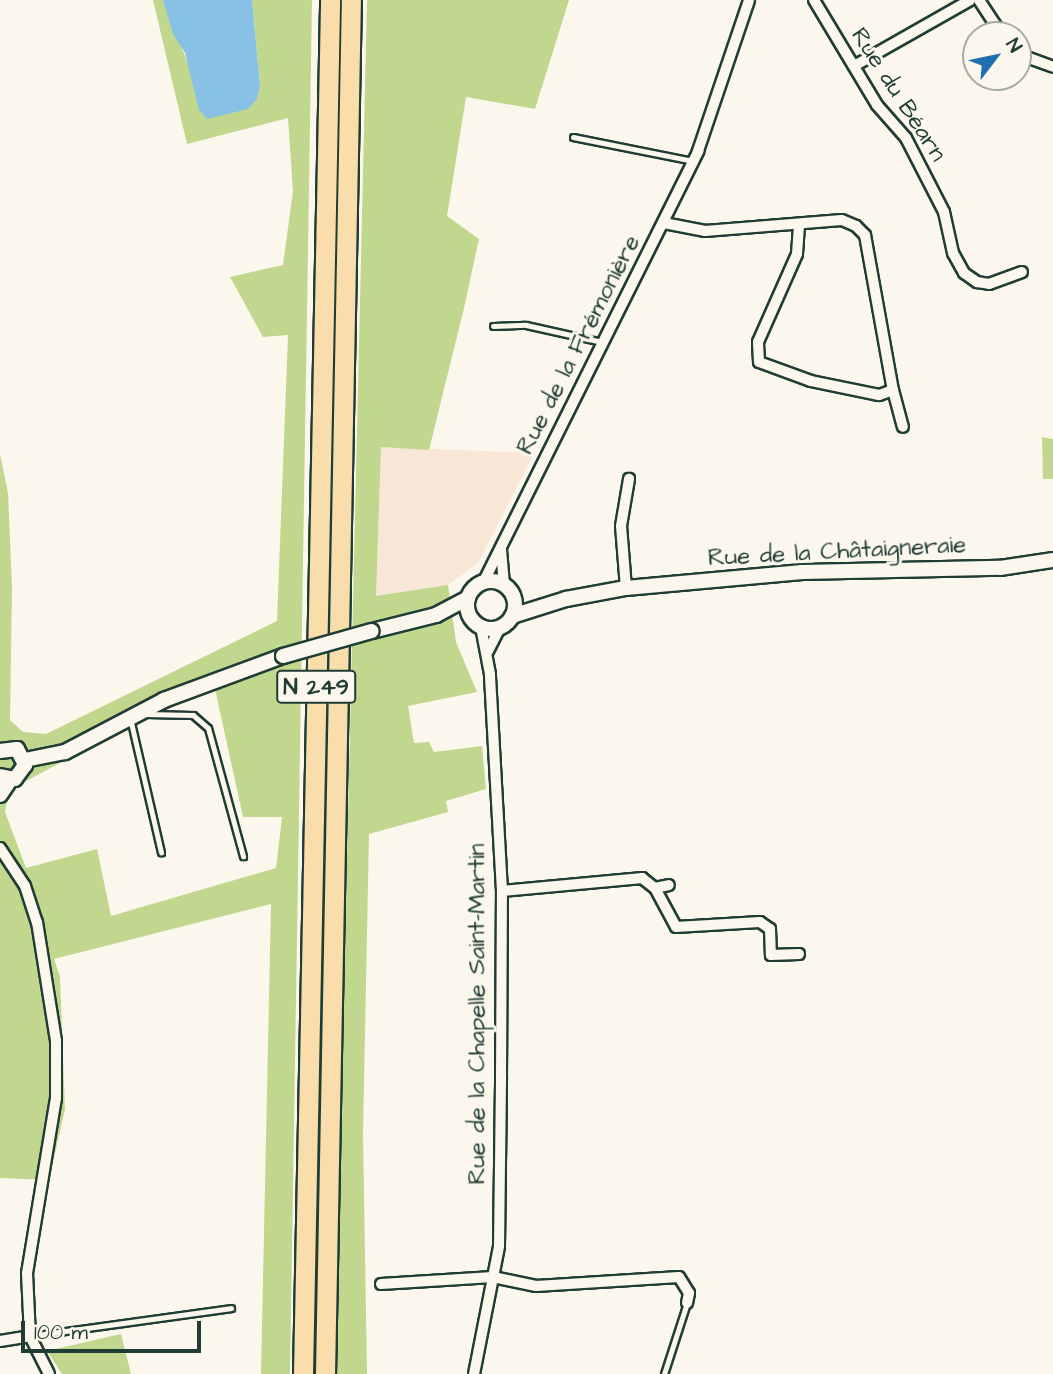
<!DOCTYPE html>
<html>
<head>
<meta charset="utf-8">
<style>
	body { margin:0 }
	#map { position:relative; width:1053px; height:1374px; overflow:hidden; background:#fbf7ec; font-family:"Architects Daughter",sans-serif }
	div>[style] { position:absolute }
	.built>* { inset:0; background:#f8e6d6 }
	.green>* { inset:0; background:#c1d78d }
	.water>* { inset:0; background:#87c1e6 }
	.roads { filter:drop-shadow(2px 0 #1f3d34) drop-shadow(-2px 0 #1f3d34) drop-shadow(0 2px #1f3d34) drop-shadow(0 -2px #1f3d34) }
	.service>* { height:5px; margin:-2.5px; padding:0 2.5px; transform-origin:2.5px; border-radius:2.5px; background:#fbf7ec }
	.minor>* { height:10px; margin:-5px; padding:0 5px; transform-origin:5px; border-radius:5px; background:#fbf7ec }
	.tertiary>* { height:14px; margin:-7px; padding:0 7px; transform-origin:7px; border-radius:7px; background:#fbf7ec }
	.tertiary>.ring { margin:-7px; padding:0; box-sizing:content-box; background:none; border:14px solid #fbf7ec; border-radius:50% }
	.trunk>* { height:19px; margin:-9.5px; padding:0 9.5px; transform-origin:9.5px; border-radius:9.5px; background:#f9deab }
	.bridges { filter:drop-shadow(2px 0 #1f3d34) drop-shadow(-2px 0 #1f3d34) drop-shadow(0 2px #1f3d34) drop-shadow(0 -2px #1f3d34) }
	.tertiary-bridge>* { height:14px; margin:-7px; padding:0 7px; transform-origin:7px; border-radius:7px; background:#fbf7ec }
	span { translate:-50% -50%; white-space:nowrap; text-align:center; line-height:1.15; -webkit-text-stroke:6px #fbf7ec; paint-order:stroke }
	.shield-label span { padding:2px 5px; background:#fbf7ec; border:2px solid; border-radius:5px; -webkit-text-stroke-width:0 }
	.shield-label { font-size:23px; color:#1f3d34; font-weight:700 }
	.street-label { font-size:24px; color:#1f3d34 }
	.north { position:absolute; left:962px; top:21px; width:70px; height:70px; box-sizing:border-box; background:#fbf7ec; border:2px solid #a3ada2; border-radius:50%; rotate:58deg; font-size:19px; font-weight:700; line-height:28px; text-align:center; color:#1f3d34 }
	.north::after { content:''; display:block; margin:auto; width:24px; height:32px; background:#1f6fb2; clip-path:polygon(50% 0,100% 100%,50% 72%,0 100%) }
	.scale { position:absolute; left:21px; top:1321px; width:180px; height:32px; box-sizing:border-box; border:4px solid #1f3d34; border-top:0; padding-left:9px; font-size:21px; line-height:24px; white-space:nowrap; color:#1f3d34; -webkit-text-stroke:5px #fbf7ec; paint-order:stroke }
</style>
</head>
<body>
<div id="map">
	<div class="built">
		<div style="clip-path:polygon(381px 447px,534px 453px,478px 563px,448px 585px,376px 597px)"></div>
	</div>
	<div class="green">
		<div style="clip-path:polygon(evenodd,153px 0,163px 0,192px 74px,257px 99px,260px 84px,252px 0,312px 0,290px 1374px,261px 1374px,271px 904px,54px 959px,60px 977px,65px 1109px,49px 1180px,0 1178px,0 454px,8px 493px,12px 587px,10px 720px,23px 732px,46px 734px,277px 621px,288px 335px,263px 337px,230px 277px,283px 265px,293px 191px,288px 118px,187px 144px,153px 0,215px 689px,243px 817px,282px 817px,276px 868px,111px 916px,97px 849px,26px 868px,5px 812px,9px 790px,141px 720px,215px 689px)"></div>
		<div style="clip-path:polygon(367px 0,569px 0,535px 109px,466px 97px,447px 216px,479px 239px,464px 308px,429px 450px,381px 447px,376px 596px,448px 585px,456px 642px,477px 692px,408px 706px,414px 743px,429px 742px,434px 752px,482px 746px,486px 789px,446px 801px,448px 812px,369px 834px,363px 1133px,367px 1374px,335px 1374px)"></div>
		<div style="clip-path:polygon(1042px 437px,1053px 439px,1053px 479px,1043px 479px)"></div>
		<div style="clip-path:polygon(121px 1334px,131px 1374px,62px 1374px,47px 1351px)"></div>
	</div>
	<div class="water">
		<div style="clip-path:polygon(163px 0,252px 0,260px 85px,257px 99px,248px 109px,207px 119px,199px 110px,185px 53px,173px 34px)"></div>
	</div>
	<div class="roads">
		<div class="service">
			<div style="left:573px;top:137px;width:122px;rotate:11.3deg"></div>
			<div style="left:493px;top:326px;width:33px;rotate:-2deg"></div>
			<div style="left:526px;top:325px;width:78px;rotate:12.6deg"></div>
			<div style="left:146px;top:714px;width:47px;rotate:1.2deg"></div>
			<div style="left:193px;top:715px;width:20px;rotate:41deg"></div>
			<div style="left:208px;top:728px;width:133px;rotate:74.7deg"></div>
			<div style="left:130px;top:718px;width:138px;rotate:77deg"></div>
			<div style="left:30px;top:1336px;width:203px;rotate:-7.9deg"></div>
			<div style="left:664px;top:1374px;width:75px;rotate:-72.1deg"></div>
		</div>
		<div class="minor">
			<div style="left:814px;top:0;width:122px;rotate:59deg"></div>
			<div style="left:877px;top:105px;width:44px;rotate:48.7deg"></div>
			<div style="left:906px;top:138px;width:83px;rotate:62.8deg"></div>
			<div style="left:944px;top:212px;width:42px;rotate:77.6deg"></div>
			<div style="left:953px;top:253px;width:23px;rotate:61deg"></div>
			<div style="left:964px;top:273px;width:16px;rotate:35deg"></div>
			<div style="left:977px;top:282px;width:12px;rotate:9deg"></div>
			<div style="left:989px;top:284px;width:35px;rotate:-20deg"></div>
			<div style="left:979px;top:0;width:42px;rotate:56.7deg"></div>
			<div style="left:1018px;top:54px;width:37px;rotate:20deg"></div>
			<div style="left:854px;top:66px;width:133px;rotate:-29.6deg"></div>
			<div style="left:664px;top:223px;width:42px;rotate:11deg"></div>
			<div style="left:705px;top:231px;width:137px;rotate:-4.6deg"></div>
			<div style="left:842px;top:220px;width:15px;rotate:23deg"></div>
			<div style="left:856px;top:226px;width:13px;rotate:45deg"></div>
			<div style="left:865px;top:235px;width:158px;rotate:79.8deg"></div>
			<div style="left:893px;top:390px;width:15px;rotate:160deg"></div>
			<div style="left:879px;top:395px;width:69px;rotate:-168.4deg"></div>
			<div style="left:811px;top:381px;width:55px;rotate:-159.9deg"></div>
			<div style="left:759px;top:362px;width:20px;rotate:-93deg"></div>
			<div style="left:758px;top:342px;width:96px;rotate:-66.1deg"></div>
			<div style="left:797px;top:254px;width:28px;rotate:-86deg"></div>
			<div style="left:893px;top:390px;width:38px;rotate:75deg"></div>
			<div style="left:501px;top:550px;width:36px;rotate:85deg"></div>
			<div style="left:483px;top:583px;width:483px;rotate:-63.5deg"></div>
			<div style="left:698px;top:151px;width:159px;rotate:-71.3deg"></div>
			<div style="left:626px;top:588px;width:62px;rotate:-94.6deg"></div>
			<div style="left:621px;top:526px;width:48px;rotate:-80.3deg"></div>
			<div style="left:488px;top:651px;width:28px;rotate:-63deg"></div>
			<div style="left:0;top:848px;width:45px;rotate:56.7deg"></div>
			<div style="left:25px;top:886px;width:38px;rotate:72deg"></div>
			<div style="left:37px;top:922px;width:121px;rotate:80.9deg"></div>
			<div style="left:56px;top:1041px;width:57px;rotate:90deg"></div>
			<div style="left:56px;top:1098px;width:177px;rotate:99.4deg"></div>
			<div style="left:27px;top:1273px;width:63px;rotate:87.3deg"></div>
			<div style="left:30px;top:1336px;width:42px;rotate:63.4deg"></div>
			<div style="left:655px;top:888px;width:14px;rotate:-12deg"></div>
			<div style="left:502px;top:891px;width:141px;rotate:-5.3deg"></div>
			<div style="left:642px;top:878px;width:16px;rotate:38deg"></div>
			<div style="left:655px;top:888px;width:44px;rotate:61.7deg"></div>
			<div style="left:676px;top:927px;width:84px;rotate:-3.4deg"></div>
			<div style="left:760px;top:922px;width:12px;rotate:35deg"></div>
			<div style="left:770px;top:929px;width:26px;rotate:88deg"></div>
			<div style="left:771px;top:955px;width:28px;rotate:-2deg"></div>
			<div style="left:381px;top:1284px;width:112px;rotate:-3.6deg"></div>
			<div style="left:493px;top:1277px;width:44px;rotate:11.8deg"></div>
			<div style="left:536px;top:1286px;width:143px;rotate:-3.6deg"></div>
			<div style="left:679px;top:1277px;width:19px;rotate:58deg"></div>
			<div style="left:689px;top:1293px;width:10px;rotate:101deg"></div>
			<div style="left:0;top:1341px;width:30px;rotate:-9deg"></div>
			<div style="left:474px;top:1374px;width:130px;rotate:-78.9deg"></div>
			<div style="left:499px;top:1246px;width:170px;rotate:-89.3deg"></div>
			<div style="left:501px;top:1076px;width:185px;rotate:-89.7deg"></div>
			<div style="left:502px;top:891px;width:217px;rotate:-93.2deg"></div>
			<div style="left:490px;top:674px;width:48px;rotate:-100.8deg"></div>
		</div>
		<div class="tertiary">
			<div class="ring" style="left:467px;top:581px;width:34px;height:34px"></div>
			<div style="left:512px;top:616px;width:57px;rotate:-17.5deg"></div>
			<div style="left:566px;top:599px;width:61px;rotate:-10.4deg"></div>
			<div style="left:626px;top:588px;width:177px;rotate:-5.2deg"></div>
			<div style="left:802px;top:572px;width:198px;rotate:-1.2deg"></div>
			<div style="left:1000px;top:568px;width:54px;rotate:-8.6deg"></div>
			<div style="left:372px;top:631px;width:66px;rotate:-14deg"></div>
			<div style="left:436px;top:615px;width:36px;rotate:-28deg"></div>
			<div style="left:0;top:751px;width:17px;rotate:-7deg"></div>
			<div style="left:17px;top:749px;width:18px;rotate:63deg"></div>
			<div style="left:25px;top:765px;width:17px;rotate:126deg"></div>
			<div style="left:15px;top:779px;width:15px;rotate:-169deg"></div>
			<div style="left:25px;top:760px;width:41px;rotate:-11.3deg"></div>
			<div style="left:65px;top:752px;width:112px;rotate:-27.7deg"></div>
			<div style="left:164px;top:700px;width:127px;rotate:-20.3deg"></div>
			<div style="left:0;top:795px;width:18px;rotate:-56deg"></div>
		</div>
		<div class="trunk">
			<div style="left:303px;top:1374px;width:1374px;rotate:-88.87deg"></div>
			<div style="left:325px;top:1374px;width:1374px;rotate:-88.92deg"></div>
		</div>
	</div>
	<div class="bridges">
		<div class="tertiary-bridge">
			<div style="left:283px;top:656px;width:92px;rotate:-15.7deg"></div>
		</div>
	</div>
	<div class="shield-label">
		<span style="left:316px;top:687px">N 249</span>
	</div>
	<div class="street-label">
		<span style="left:898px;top:95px;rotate:57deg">Rue du Béarn</span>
		<span style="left:579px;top:345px;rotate:-63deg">Rue de la Frémonière</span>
		<span style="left:837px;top:552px;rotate:-3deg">Rue de la Châtaigneraie</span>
		<span style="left:478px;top:1014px;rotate:-90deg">Rue de la Chapelle Saint-Martin</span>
	</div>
	<div class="north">N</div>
	<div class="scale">100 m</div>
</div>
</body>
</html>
